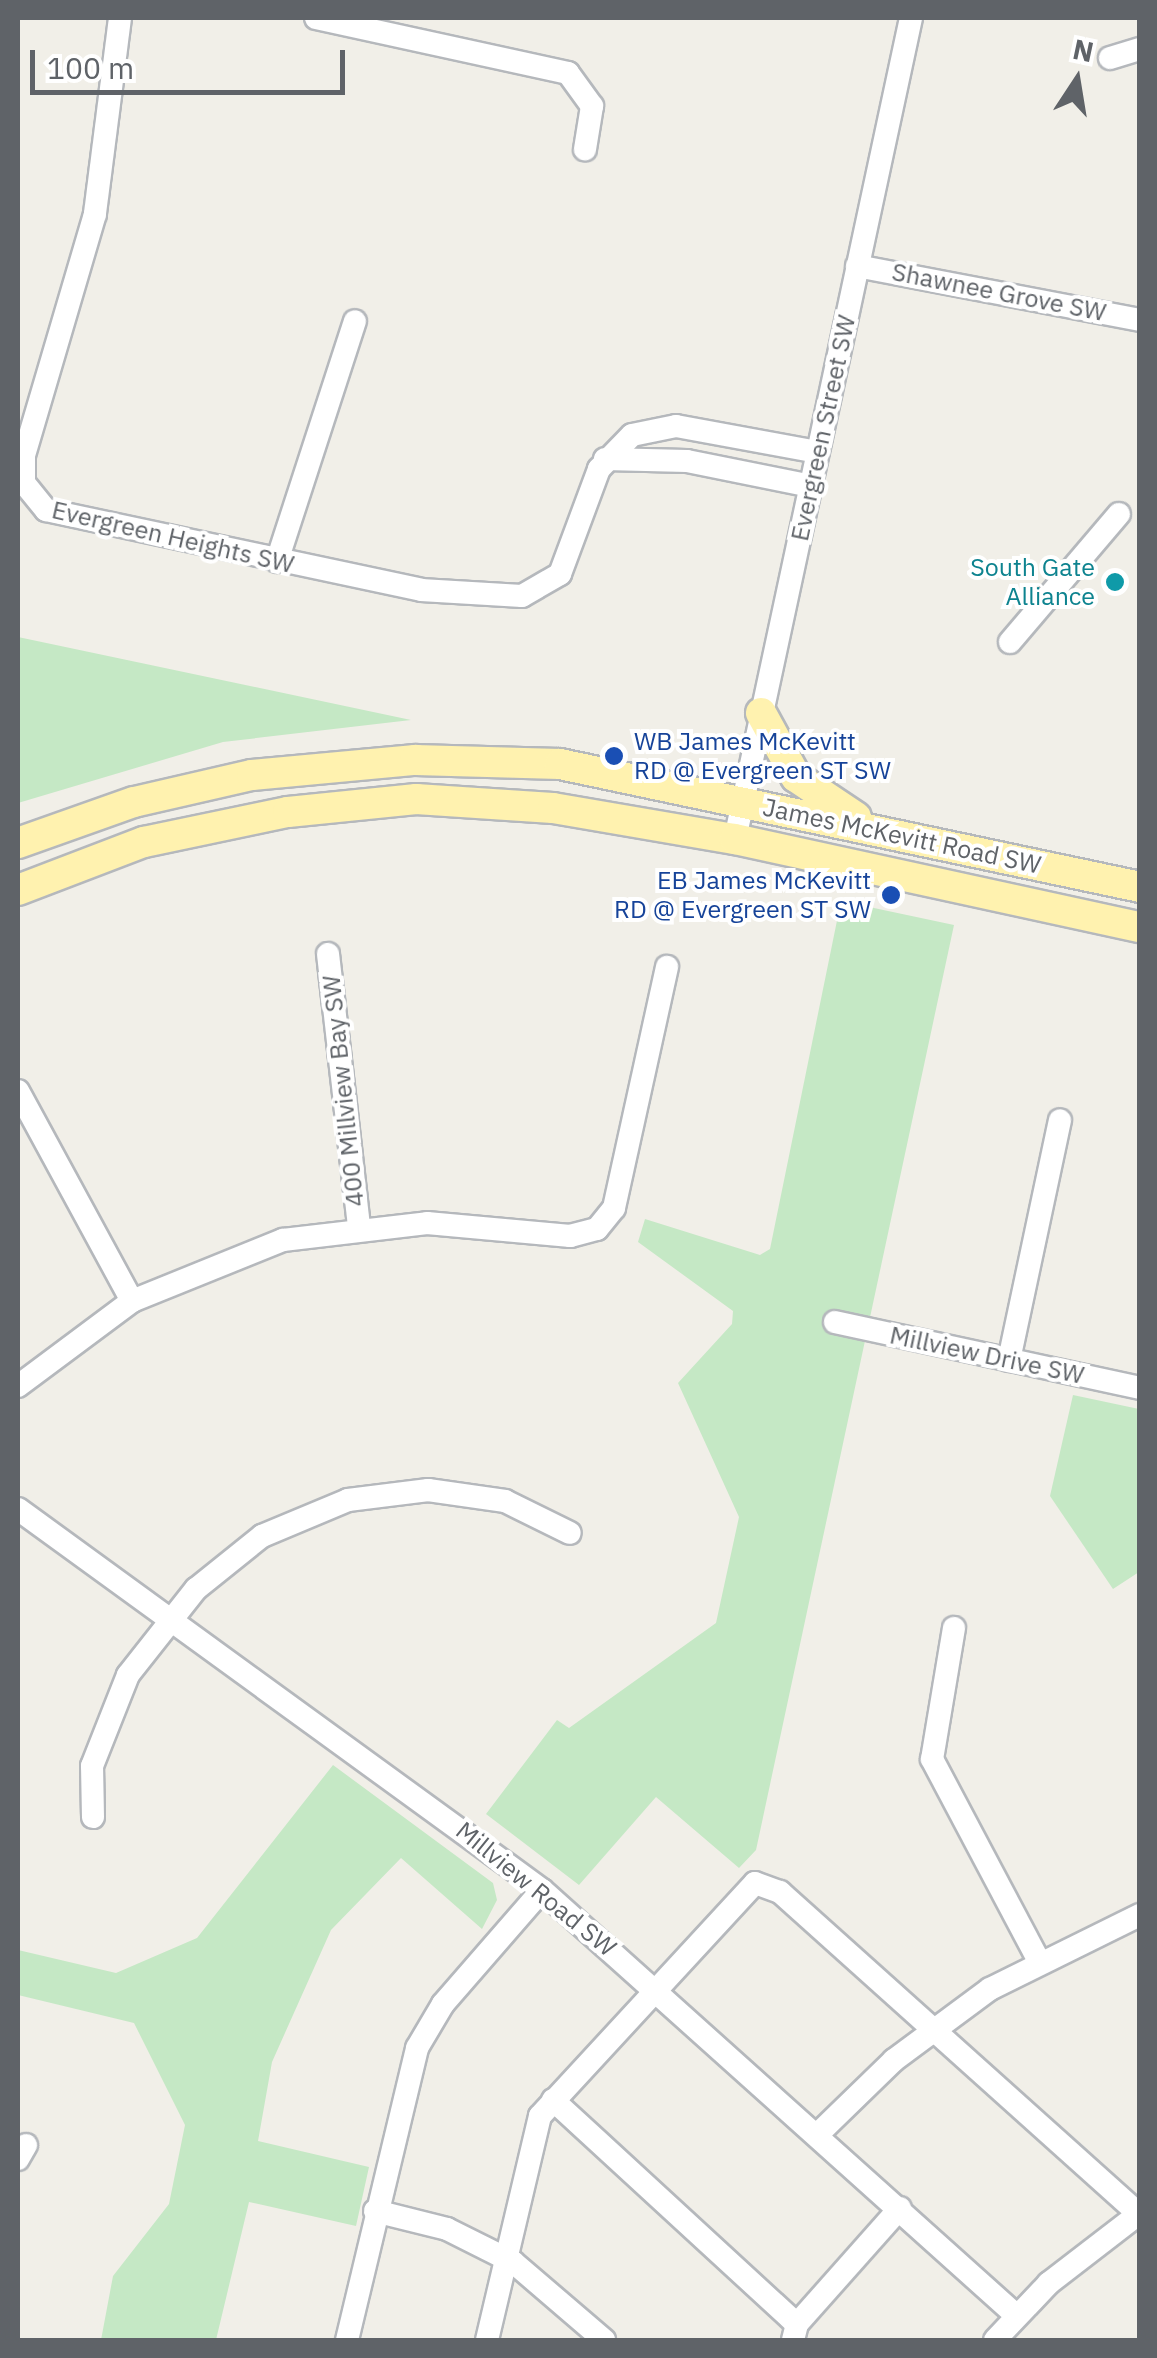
<!DOCTYPE html>
<html>
<head>
<meta charset="utf-8">
<style>
	body { margin:0 }
	#map { position:relative; width:1157px; height:2358px; overflow:hidden; background:#f1efe8; font-family:"IBM Plex Sans",sans-serif }
	div>[style] { position:absolute }
	.green>* { inset:0; background:#c5e8c5 }
	.roads { filter:drop-shadow(2px 0 #b5b8bc) drop-shadow(-2px 0 #b5b8bc) drop-shadow(0 2px #b5b8bc) drop-shadow(0 -2px #b5b8bc) }
	.minor>* { height:22px; margin:-11px; padding:0 11px; transform-origin:11px; border-radius:11px; background:#fff }
	.major>* { height:30px; margin:-15px; padding:0 15px; transform-origin:15px; border-radius:15px; background:#fff2af }
	.dots>* { width:28px; height:28px; translate:-50% -50%; box-sizing:border-box; border:5px solid #fff; border-radius:50% }
	span { translate:-50% -50%; white-space:nowrap; text-align:center; line-height:1.15; -webkit-text-stroke:8px #fff; paint-order:stroke }
	.street-label { font-size:25px; color:#5f6368 }
	.culture-label { font-size:25px; color:#0d838f }
	.right { translate:-100% -50%; text-align:right }
	.transit-label { font-size:25px; color:#164399 }
	.left { translate:0 -50%; text-align:left }
	.frame { position:absolute; inset:0; border:20px solid #5f6368; pointer-events:none }
	.north { position:absolute; left:1027px; top:30px; width:100px; height:100px; -webkit-text-stroke:8px #fff; paint-order:stroke; rotate:12deg; font-size:28px; font-weight:700; line-height:40px; text-align:center; color:#5f6368 }
	.north::after { content:''; display:block; margin:auto; width:35px; height:45px; background:#5f6368; clip-path:polygon(50% 0,100% 100%,50% 72%,0 100%) }
	.scale { position:absolute; left:30px; top:50px; width:315px; height:45px; box-sizing:border-box; border:5px solid #5f6368; border-top:0; padding-left:12px; font-size:30px; line-height:35px; white-space:nowrap; color:#5f6368; -webkit-text-stroke:8px #fff; paint-order:stroke }
</style>
</head>
<body>
<div id="map">
	<div class="green">
		<div style="clip-path:polygon(18px 637px,411px 720px,223px 742px,18px 803px)"></div>
		<div style="clip-path:polygon(841px 901px,954px 925px,756px 1850px,739px 1868px,656px 1797px,579px 1885px,486px 1814px,557px 1720px,569px 1728px,716px 1623px,739px 1517px,678px 1383px,732px 1324px,733px 1311px,638px 1242px,645px 1219px,760px 1255px,770px 1249px)"></div>
		<div style="clip-path:polygon(1073px 1395px,1139px 1409px,1139px 1572px,1113px 1589px,1050px 1496px)"></div>
		<div style="clip-path:polygon(333px 1765px,493px 1883px,497px 1900px,482px 1929px,401px 1858px,331px 1930px,272px 2062px,258px 2141px,369px 2167px,356px 2226px,249px 2202px,216px 2340px,101px 2340px,113px 2276px,169px 2204px,185px 2125px,134px 2023px,18px 1995px,18px 1950px,116px 1973px,197px 1938px)"></div>
	</div>
	<div class="roads">
		<div class="minor">
			<div style="left:120px;top:18px;width:198px;rotate:97.3deg"></div>
			<div style="left:95px;top:214px;width:251px;rotate:106.4deg"></div>
			<div style="left:24px;top:455px;width:28px;rotate:90deg"></div>
			<div style="left:24px;top:483px;width:35px;rotate:51deg"></div>
			<div style="left:46px;top:510px;width:383px;rotate:12deg"></div>
			<div style="left:421px;top:590px;width:101px;rotate:3.4deg"></div>
			<div style="left:522px;top:596px;width:44px;rotate:-30.1deg"></div>
			<div style="left:560px;top:574px;width:112px;rotate:-69.6deg"></div>
			<div style="left:599px;top:469px;width:47px;rotate:-45.9deg"></div>
			<div style="left:632px;top:435px;width:45px;rotate:-11.6deg"></div>
			<div style="left:676px;top:426px;width:144px;rotate:10.4deg"></div>
			<div style="left:316px;top:18px;width:258px;rotate:12.3deg"></div>
			<div style="left:568px;top:73px;width:41px;rotate:54deg"></div>
			<div style="left:592px;top:106px;width:44px;rotate:99.2deg"></div>
			<div style="left:1110px;top:58px;width:31px;rotate:-17deg"></div>
			<div style="left:857px;top:266px;width:288px;rotate:10.8deg"></div>
			<div style="left:605px;top:459px;width:82px;rotate:1.4deg"></div>
			<div style="left:687px;top:461px;width:126px;rotate:11.4deg"></div>
			<div style="left:277px;top:561px;width:252px;rotate:-72deg"></div>
			<div style="left:1010px;top:642px;width:168px;rotate:-49.6deg"></div>
			<div style="left:735px;top:839px;width:840px;rotate:-77.9deg"></div>
			<div style="left:328px;top:954px;width:275px;rotate:83.5deg"></div>
			<div style="left:18px;top:1091px;width:239px;rotate:61.5deg"></div>
			<div style="left:835px;top:1322px;width:312px;rotate:12.2deg"></div>
			<div style="left:1009px;top:1360px;width:245px;rotate:-78deg"></div>
			<div style="left:18px;top:1386px;width:142px;rotate:-36.7deg"></div>
			<div style="left:132px;top:1301px;width:163px;rotate:-22deg"></div>
			<div style="left:283px;top:1240px;width:145px;rotate:-6.7deg"></div>
			<div style="left:427px;top:1223px;width:144px;rotate:5.2deg"></div>
			<div style="left:570px;top:1236px;width:28px;rotate:-15deg"></div>
			<div style="left:597px;top:1229px;width:27px;rotate:-51deg"></div>
			<div style="left:614px;top:1208px;width:247px;rotate:-77.6deg"></div>
			<div style="left:18px;top:1509px;width:648px;rotate:36.02deg"></div>
			<div style="left:542px;top:1890px;width:638px;rotate:41.89deg"></div>
			<div style="left:954px;top:1628px;width:133px;rotate:99.5deg"></div>
			<div style="left:932px;top:1759px;width:229px;rotate:62.1deg"></div>
			<div style="left:93px;top:1817px;width:51px;rotate:-91.1deg"></div>
			<div style="left:92px;top:1766px;width:98px;rotate:-68.4deg"></div>
			<div style="left:128px;top:1675px;width:110px;rotate:-51.7deg"></div>
			<div style="left:196px;top:1589px;width:85px;rotate:-38.8deg"></div>
			<div style="left:262px;top:1536px;width:93px;rotate:-22.7deg"></div>
			<div style="left:348px;top:1500px;width:81px;rotate:-7.1deg"></div>
			<div style="left:428px;top:1490px;width:78px;rotate:8.1deg"></div>
			<div style="left:505px;top:1501px;width:72px;rotate:26.2deg"></div>
			<div style="left:553px;top:2100px;width:331px;rotate:42.6deg"></div>
			<div style="left:818px;top:2134px;width:106px;rotate:-44.2deg"></div>
			<div style="left:894px;top:2060px;width:119px;rotate:-36.5deg"></div>
			<div style="left:990px;top:1989px;width:167px;rotate:-26.3deg"></div>
			<div style="left:18px;top:2159px;width:16px;rotate:-60deg"></div>
			<div style="left:375px;top:2211px;width:74px;rotate:14deg"></div>
			<div style="left:447px;top:2229px;width:74px;rotate:26.6deg"></div>
			<div style="left:513px;top:2262px;width:120px;rotate:40.6deg"></div>
			<div style="left:347px;top:2340px;width:300px;rotate:-76.5deg"></div>
			<div style="left:417px;top:2048px;width:51px;rotate:-59.4deg"></div>
			<div style="left:443px;top:2004px;width:151px;rotate:-49deg"></div>
			<div style="left:487px;top:2340px;width:230px;rotate:-76.7deg"></div>
			<div style="left:540px;top:2116px;width:317px;rotate:-47.3deg"></div>
			<div style="left:755px;top:1883px;width:27px;rotate:20deg"></div>
			<div style="left:780px;top:1892px;width:482px;rotate:41.9deg"></div>
			<div style="left:793px;top:2340px;width:16px;rotate:-76deg"></div>
			<div style="left:797px;top:2324px;width:155px;rotate:-48.4deg"></div>
			<div style="left:995px;top:2340px;width:79px;rotate:-46.5deg"></div>
			<div style="left:1049px;top:2283px;width:115px;rotate:-37.6deg"></div>
		</div>
		<div class="major">
			<div style="left:761px;top:713px;width:73px;rotate:61.3deg"></div>
			<div style="left:796px;top:777px;width:72px;rotate:33.7deg"></div>
			<div style="left:18px;top:843px;width:123px;rotate:-19.5deg"></div>
			<div style="left:134px;top:802px;width:121px;rotate:-12.9deg"></div>
			<div style="left:252px;top:775px;width:164px;rotate:-5.3deg"></div>
			<div style="left:415px;top:760px;width:145px;rotate:1.6deg"></div>
			<div style="left:560px;top:764px;width:593px;rotate:11.97deg"></div>
			<div style="left:18px;top:890px;width:135px;rotate:-20.9deg"></div>
			<div style="left:144px;top:842px;width:147px;rotate:-11.8deg"></div>
			<div style="left:288px;top:812px;width:129px;rotate:-5.8deg"></div>
			<div style="left:416px;top:799px;width:137px;rotate:3.8deg"></div>
			<div style="left:553px;top:808px;width:185px;rotate:9.7deg"></div>
			<div style="left:735px;top:839px;width:414px;rotate:12.3deg"></div>
		</div>
	</div>
	<div class="dots">
		<div style="left:1115px;top:582px;background:#0f9aa8"></div>
		<div style="left:614px;top:756px;background:#1a4fb4"></div>
		<div style="left:891px;top:895px;background:#1a4fb4"></div>
	</div>
	<div class="street-label">
		<span style="left:999px;top:292px;rotate:11deg">Shawnee Grove SW</span>
		<span style="left:823px;top:428px;rotate:-78deg">Evergreen Street SW</span>
		<span style="left:173px;top:537px;rotate:13deg">Evergreen Heights SW</span>
		<span style="left:902px;top:836px;rotate:12deg">James McKevitt Road SW</span>
		<span style="left:343px;top:1091px;rotate:-96deg">400 Millview Bay SW</span>
		<span style="left:987px;top:1355px;rotate:12deg">Millview Drive SW</span>
		<span style="left:536px;top:1889px;rotate:39deg">Millview Road SW</span>
	</div>
	<div class="culture-label">
		<span class="right" style="left:1095px;top:582px">South Gate<br>Alliance</span>
	</div>
	<div class="transit-label">
		<span class="left" style="left:634px;top:756px">WB James McKevitt<br>RD @ Evergreen ST SW</span>
		<span class="right" style="left:871px;top:895px">EB James McKevitt<br>RD @ Evergreen ST SW</span>
	</div>
	<div class="frame"></div>
	<div class="north">N</div>
	<div class="scale">100 m</div>
</div>
</body>
</html>
